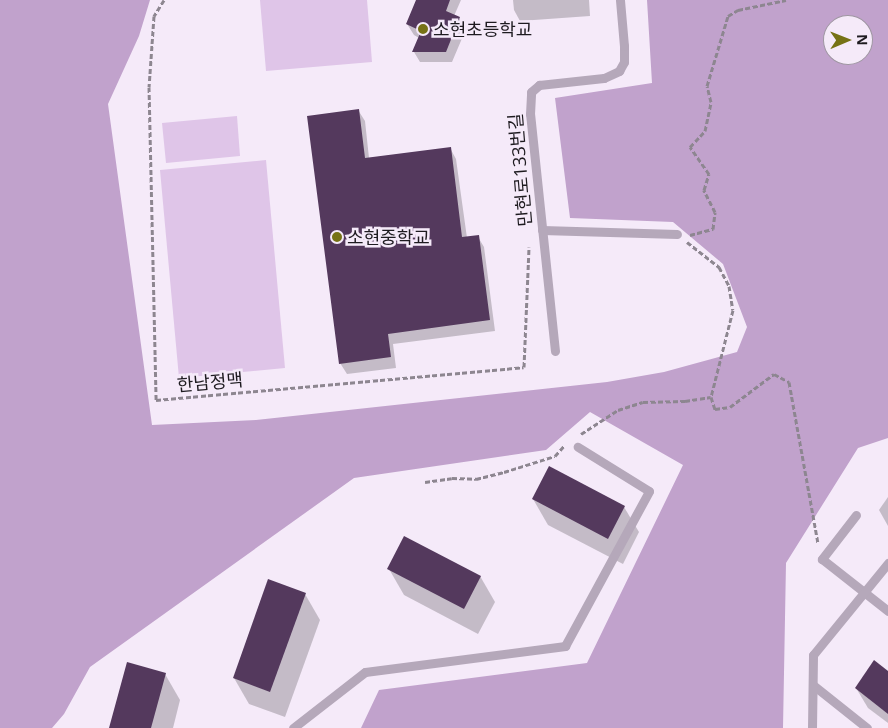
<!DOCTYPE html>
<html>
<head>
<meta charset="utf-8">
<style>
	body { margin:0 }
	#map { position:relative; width:888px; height:728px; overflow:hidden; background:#f5eaf9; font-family:"Open Sans","Noto Sans KR",sans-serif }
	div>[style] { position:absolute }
	.green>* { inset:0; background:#dfc5e8 }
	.forest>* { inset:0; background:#c1a2cc }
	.shadow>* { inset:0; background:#0003 }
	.building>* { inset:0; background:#54395d }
	.path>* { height:3px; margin-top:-1.5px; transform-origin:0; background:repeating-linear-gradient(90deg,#8d8690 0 5px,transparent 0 7.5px) }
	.service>* { height:9px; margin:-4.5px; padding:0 4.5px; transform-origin:4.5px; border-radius:4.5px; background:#b5a8ba }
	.dots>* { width:14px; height:14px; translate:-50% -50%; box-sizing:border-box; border:2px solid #f5eaf9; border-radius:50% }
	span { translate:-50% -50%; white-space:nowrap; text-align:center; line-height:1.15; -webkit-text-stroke:5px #f5eaf9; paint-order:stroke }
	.poi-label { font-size:18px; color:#1e1b20 }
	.left { translate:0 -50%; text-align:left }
	.street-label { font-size:18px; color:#1e1b20 }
	.north { position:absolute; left:823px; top:15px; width:50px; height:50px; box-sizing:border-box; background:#f5eaf9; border:1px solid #9f97a2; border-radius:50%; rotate:89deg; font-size:14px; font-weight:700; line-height:20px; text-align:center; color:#1e1b20 }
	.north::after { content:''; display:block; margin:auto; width:18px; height:22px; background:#767215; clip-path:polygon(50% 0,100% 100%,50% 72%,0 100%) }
</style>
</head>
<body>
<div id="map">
	<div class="green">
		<div style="clip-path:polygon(260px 0,367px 0,372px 62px,266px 71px)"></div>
		<div style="clip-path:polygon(237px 116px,240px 156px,166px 163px,162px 123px)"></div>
		<div style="clip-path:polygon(266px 160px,285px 368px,179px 378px,160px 170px)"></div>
	</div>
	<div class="forest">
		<div style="clip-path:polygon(evenodd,0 0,150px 0,139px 36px,108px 104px,152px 425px,256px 420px,607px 382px,664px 372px,737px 352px,747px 327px,723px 264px,673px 222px,570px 218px,555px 98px,652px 83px,647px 0,888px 0,888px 438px,858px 448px,786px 563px,783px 728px,361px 728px,379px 690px,587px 663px,683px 465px,590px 412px,546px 450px,354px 478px,90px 667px,64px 714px,52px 728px,0 728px,0 0,833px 25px,863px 25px,863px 55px,833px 55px,833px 25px)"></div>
	</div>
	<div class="shadow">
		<div style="clip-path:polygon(418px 0,461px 0,454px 16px,459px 18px,466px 29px,452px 62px,420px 62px,414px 52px,419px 38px,414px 35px,407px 24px)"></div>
		<div style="clip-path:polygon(513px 0,589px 0,590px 16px,520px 21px,514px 10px)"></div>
		<div style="clip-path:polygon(358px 110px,365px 121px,369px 158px,450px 148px,456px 159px,467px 238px,478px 237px,484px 247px,495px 331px,393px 344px,396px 368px,347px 374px,340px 363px)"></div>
		<div style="clip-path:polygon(888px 497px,888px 526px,879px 510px)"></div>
		<div style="clip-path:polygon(533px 499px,624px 507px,639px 532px,623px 564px,548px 525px)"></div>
		<div style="clip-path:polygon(389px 569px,480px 576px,495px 602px,478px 634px,404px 595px)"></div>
		<div style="clip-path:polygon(305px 594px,320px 620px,285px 717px,249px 704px,234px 678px)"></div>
		<div style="clip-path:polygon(888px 673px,888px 723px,868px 708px,856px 688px)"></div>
		<div style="clip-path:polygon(165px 674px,180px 700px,173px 728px,111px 728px)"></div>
	</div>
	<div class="building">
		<div style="clip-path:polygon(416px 0,450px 0,446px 11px,460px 17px,446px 52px,412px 52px,421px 31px,406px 24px)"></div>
		<div style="clip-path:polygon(359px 109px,365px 158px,451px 147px,462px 237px,479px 235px,490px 320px,388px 334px,391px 357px,339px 364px,307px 116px)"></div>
		<div style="clip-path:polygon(549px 466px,625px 506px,608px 539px,532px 499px)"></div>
		<div style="clip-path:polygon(404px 536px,481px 576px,464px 609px,387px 569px)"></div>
		<div style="clip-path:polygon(268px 579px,306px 593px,270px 692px,233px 678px)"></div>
		<div style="clip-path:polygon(874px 660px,888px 671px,888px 714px,855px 688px)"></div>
		<div style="clip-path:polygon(127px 662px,166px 673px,151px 728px,109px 728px)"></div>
	</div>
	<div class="path">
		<div style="left:164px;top:0;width:19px;rotate:122deg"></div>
		<div style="left:154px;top:16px;width:71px;rotate:94deg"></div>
		<div style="left:149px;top:87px;width:313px;rotate:88.7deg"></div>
		<div style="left:156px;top:400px;width:369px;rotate:-5.1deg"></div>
		<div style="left:524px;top:367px;width:120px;rotate:-87.6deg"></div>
		<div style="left:690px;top:235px;width:24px;rotate:-15deg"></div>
		<div style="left:713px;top:229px;width:17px;rotate:-83deg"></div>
		<div style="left:715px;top:212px;width:25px;rotate:-117deg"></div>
		<div style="left:704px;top:190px;width:17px;rotate:-73deg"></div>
		<div style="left:709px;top:174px;width:33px;rotate:-125deg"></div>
		<div style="left:690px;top:147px;width:22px;rotate:-47deg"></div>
		<div style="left:705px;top:131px;width:30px;rotate:-78deg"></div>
		<div style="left:711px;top:102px;width:16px;rotate:-104deg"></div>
		<div style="left:707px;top:86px;width:73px;rotate:-73.3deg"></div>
		<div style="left:728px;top:16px;width:12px;rotate:-31deg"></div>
		<div style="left:738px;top:10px;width:49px;rotate:-11.8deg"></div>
		<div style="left:687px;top:242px;width:41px;rotate:38deg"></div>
		<div style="left:719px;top:267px;width:21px;rotate:62deg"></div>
		<div style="left:729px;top:286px;width:24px;rotate:81deg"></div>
		<div style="left:733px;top:310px;width:90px;rotate:104.2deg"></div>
		<div style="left:711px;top:397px;width:13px;rotate:72deg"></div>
		<div style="left:715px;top:409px;width:15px;rotate:-8deg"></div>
		<div style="left:730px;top:407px;width:55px;rotate:-36.9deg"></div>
		<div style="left:774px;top:374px;width:17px;rotate:28deg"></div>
		<div style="left:789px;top:382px;width:164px;rotate:79.8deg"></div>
		<div style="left:581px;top:434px;width:44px;rotate:-33deg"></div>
		<div style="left:618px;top:410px;width:26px;rotate:-18deg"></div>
		<div style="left:643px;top:402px;width:42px;rotate:-1.4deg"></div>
		<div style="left:685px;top:401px;width:26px;rotate:-9deg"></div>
		<div style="left:425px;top:482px;width:27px;rotate:-8deg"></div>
		<div style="left:452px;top:478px;width:24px;rotate:2deg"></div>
		<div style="left:476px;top:479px;width:29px;rotate:-14deg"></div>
		<div style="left:504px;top:472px;width:53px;rotate:-17.4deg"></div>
		<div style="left:555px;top:456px;width:13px;rotate:-48deg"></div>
	</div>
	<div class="service">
		<div style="left:542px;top:230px;width:135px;rotate:1.7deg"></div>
		<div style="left:555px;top:351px;width:238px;rotate:-96deg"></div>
		<div style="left:530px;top:114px;width:22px;rotate:-87deg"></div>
		<div style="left:531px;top:92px;width:11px;rotate:-41deg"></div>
		<div style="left:539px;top:85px;width:65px;rotate:-6.1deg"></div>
		<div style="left:604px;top:78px;width:17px;rotate:-25deg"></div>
		<div style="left:619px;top:71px;width:10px;rotate:-61deg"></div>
		<div style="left:624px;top:62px;width:16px;rotate:-90deg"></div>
		<div style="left:624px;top:46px;width:46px;rotate:-95deg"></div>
		<div style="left:856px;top:515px;width:56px;rotate:127.7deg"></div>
		<div style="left:822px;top:559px;width:84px;rotate:38.2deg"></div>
		<div style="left:813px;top:685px;width:69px;rotate:38.5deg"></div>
		<div style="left:293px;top:728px;width:91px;rotate:-37.9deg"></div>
		<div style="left:365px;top:672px;width:202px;rotate:-7.4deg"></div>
		<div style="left:565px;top:646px;width:176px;rotate:-61.5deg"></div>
		<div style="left:649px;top:491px;width:84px;rotate:-148.2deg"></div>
		<div style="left:812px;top:728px;width:73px;rotate:-89.2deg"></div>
		<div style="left:813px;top:655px;width:119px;rotate:-50.8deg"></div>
	</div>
	<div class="dots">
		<div style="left:423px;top:29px;background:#767215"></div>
		<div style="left:337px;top:237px;background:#767215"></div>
	</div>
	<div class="poi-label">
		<span class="left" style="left:433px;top:29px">소현초등학교</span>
		<span class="left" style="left:347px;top:237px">소현중학교</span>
	</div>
	<div class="street-label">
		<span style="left:520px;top:170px;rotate:-95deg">만현로133번길</span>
		<span style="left:210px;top:382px;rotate:-5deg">한남정맥</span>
	</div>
	<div class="north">N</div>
</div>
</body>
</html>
